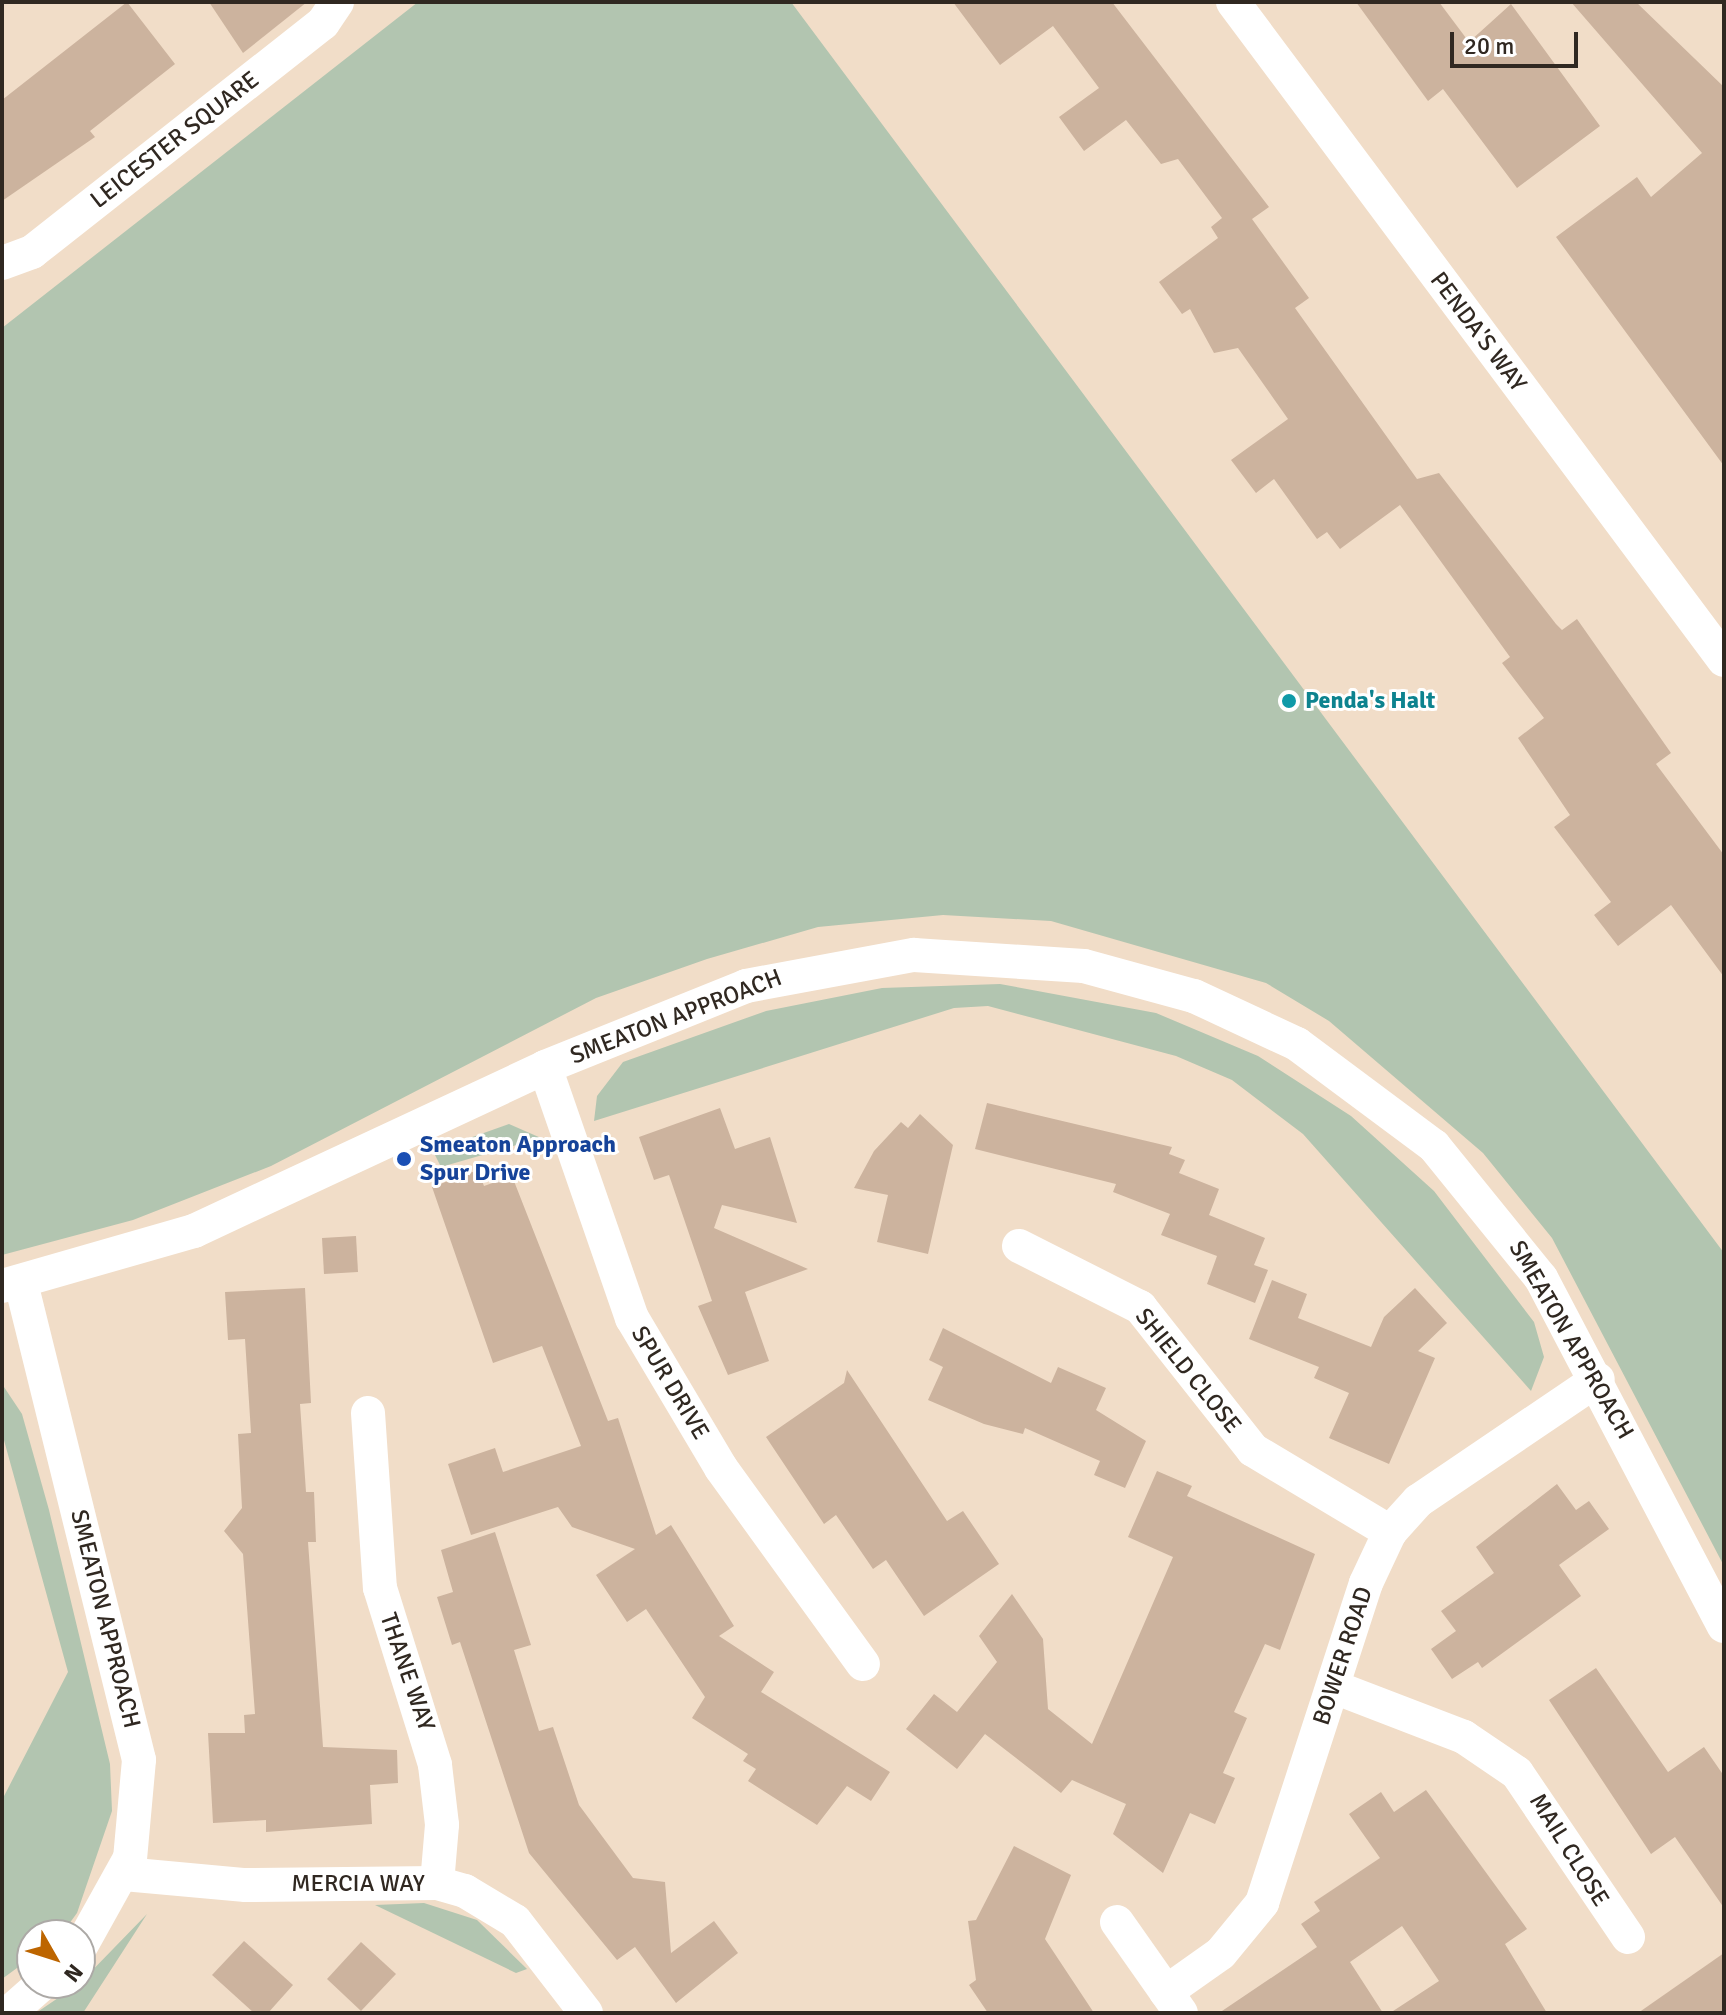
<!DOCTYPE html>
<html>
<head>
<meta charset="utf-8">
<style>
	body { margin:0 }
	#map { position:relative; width:1726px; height:2015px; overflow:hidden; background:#f1ddc8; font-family:Signika,sans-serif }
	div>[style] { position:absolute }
	.green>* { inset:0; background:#b2c5b0 }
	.building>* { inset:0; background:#ccb39e }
	.street>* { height:34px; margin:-17px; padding:0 17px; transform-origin:17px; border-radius:17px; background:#fff }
	.dots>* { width:22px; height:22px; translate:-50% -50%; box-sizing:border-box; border:4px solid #fff; border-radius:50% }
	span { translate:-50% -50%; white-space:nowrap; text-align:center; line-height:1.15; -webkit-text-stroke:6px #fff; paint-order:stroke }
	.street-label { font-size:24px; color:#302821 }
	.culture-label { font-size:24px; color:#0d838f; font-weight:700 }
	.left { translate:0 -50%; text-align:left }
	.transit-label { font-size:24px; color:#164399; font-weight:700 }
	.frame { position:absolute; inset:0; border:4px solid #302821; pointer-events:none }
	.north { position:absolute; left:16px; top:1919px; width:80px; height:80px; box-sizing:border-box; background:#fff; border:2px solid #aca9a6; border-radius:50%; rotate:129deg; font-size:22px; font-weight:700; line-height:32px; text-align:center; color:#302821 }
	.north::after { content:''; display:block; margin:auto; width:28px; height:36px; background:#bd6500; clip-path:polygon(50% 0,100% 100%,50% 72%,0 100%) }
	.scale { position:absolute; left:1450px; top:32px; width:128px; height:36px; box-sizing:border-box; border:4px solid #302821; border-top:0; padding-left:10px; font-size:24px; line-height:28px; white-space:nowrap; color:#302821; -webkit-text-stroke:6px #fff; paint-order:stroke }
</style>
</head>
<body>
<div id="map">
	<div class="green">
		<div style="clip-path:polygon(418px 2px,791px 2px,1724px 1253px,1724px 1566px,1552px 1238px,1483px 1153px,1329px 1021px,1266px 983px,1051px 921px,943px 915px,818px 927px,707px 959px,596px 998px,271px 1166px,133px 1220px,2px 1255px,2px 328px)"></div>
		<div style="clip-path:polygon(1000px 984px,1156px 1013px,1258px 1056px,1351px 1116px,1434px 1191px,1534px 1322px,1544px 1357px,1531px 1391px,1303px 1134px,1232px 1080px,1176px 1056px,988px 1006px,954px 1008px,594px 1121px,597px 1096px,623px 1062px,766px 1011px,882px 988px)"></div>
		<div style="clip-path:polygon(509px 1124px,541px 1138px,441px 1167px,433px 1151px)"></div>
		<div style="clip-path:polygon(2px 1384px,22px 1414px,49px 1510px,110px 1764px,112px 1811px,77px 1913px,61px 1935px,32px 1935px,32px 1957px,2px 1979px,2px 1800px,68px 1672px,2px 1433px)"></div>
		<div style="clip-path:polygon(424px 1903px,477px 1920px,527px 1969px,516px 1973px,375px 1905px)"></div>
		<div style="clip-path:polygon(147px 1914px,83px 2013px,36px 2013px,80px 1983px)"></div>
	</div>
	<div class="building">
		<div style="clip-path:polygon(127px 2px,175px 64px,90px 131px,95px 137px,2px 201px,2px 100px)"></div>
		<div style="clip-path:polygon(209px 2px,307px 2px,243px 53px)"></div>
		<div style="clip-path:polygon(953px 2px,1112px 2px,1269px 207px,1252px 219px,1309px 298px,1295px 308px,1417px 479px,1439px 473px,1556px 624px,1562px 630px,1577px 619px,1671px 753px,1656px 764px,1724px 855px,1724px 977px,1671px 905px,1618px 946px,1594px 915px,1611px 902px,1554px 827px,1570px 815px,1518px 738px,1544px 718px,1502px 663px,1510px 657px,1400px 505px,1340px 549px,1327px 532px,1317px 539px,1274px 479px,1256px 493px,1231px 460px,1288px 419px,1238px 348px,1214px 353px,1190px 309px,1182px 314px,1159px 282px,1218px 238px,1211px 227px,1222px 218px,1178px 159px,1161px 164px,1126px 120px,1084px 151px,1059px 117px,1099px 88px,1053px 26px,1000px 65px)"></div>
		<div style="clip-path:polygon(1356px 2px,1439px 2px,1469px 42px,1511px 4px,1600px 126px,1517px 188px,1443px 89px,1428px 101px)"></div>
		<div style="clip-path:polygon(1571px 2px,1636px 2px,1724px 87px,1724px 466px,1556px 237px,1637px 177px,1651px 197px,1702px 153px)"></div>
		<div style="clip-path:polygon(987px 1103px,1172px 1147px,1169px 1154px,1185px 1160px,1179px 1173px,1219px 1189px,1209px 1215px,1265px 1238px,1254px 1265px,1268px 1270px,1255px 1303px,1207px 1284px,1217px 1256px,1161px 1235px,1170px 1214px,1113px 1192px,1116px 1184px,975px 1149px)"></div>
		<div style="clip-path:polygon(720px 1108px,735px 1149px,770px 1137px,797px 1223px,722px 1205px,714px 1228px,808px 1269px,745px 1292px,769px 1361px,728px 1375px,698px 1306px,712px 1301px,669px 1175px,654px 1180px,639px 1137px)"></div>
		<div style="clip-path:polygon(920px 1114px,953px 1145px,928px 1254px,877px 1242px,888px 1195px,854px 1188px,874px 1151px,901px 1122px,908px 1128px)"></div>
		<div style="clip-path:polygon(478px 1170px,484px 1186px,512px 1176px,608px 1421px,618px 1418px,656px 1535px,671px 1525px,734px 1626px,719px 1636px,774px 1672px,761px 1692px,890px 1772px,871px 1801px,847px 1786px,817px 1825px,748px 1781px,756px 1769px,743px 1761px,748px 1754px,692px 1718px,705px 1697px,646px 1609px,627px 1622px,596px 1575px,635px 1549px,572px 1527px,558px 1507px,471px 1535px,448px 1464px,495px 1448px,503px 1472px,581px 1446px,542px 1346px,493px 1363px,432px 1187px)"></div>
		<div style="clip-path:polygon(356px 1236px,358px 1272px,324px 1274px,322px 1238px)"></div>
		<div style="clip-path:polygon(1272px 1280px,1307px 1294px,1298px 1318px,1371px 1347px,1384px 1317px,1415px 1288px,1447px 1323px,1418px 1351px,1435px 1358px,1389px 1464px,1329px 1438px,1349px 1393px,1314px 1378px,1319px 1367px,1249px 1339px)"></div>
		<div style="clip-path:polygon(305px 1288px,311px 1403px,300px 1404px,306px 1492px,314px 1492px,316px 1542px,308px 1542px,323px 1747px,397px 1750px,398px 1783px,370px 1785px,372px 1824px,266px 1832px,266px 1820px,213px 1823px,208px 1733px,245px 1733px,244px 1715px,255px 1714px,243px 1554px,224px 1531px,242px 1508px,238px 1434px,251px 1433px,245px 1339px,228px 1340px,225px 1292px)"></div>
		<div style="clip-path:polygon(943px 1328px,1051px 1383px,1058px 1367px,1106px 1388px,1096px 1410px,1146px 1441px,1125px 1488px,1094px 1475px,1100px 1461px,1025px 1428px,1023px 1434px,984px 1424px,928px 1400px,943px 1367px,929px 1360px)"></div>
		<div style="clip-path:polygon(847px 1370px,947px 1521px,963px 1511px,999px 1564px,924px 1616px,886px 1560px,873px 1569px,836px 1515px,824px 1524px,766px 1437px,844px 1383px)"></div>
		<div style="clip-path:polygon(1157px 1471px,1192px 1486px,1187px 1496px,1315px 1554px,1280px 1650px,1265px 1644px,1234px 1712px,1247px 1718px,1223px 1773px,1235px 1778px,1215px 1824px,1190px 1813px,1163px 1873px,1113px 1834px,1126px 1804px,1072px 1780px,1061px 1793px,985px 1734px,957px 1769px,906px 1729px,934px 1694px,957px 1712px,997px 1662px,979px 1636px,1012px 1594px,1043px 1639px,1048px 1709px,1092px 1744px,1173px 1557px,1128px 1537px)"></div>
		<div style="clip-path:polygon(1557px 1484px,1576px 1510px,1589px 1501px,1609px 1529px,1559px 1565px,1581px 1596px,1482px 1668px,1478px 1662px,1452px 1679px,1431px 1649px,1456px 1631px,1441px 1611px,1494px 1573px,1476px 1547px)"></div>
		<div style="clip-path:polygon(495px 1532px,531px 1645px,514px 1650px,539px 1731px,553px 1727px,579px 1805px,633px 1878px,665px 1882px,671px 1953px,714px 1921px,738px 1953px,676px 2003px,635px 1947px,617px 1960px,529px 1853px,460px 1642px,452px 1645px,437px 1597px,453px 1592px,441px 1550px)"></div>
		<div style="clip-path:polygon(1596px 1668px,1668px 1772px,1704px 1747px,1724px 1776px,1724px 1908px,1675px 1837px,1651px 1854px,1549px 1700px)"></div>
		<div style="clip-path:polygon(1426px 1790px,1527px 1929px,1505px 1944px,1547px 2013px,1390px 2013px,1439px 1981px,1402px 1926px,1350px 1962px,1383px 2013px,1219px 2013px,1317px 1947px,1301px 1924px,1320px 1911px,1314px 1902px,1380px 1858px,1349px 1814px,1381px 1792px,1394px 1812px)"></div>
		<div style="clip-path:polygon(1014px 1846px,1071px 1875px,1045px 1939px,1094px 2013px,988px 2013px,969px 1985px,976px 1980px,968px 1921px,976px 1920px)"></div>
		<div style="clip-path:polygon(244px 1941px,293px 1985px,268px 2013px,254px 2013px,212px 1975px)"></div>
		<div style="clip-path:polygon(361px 1942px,396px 1974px,361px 2011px,327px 1979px)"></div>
		<div style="clip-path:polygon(1724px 1953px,1724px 2013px,1638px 2013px)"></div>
	</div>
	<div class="street">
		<div style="left:1233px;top:2px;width:821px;rotate:53.27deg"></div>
		<div style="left:2px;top:263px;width:32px;rotate:-20deg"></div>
		<div style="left:32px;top:252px;width:370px;rotate:-38.2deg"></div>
		<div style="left:323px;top:23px;width:25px;rotate:-56deg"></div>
		<div style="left:545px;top:1067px;width:266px;rotate:70.9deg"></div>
		<div style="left:632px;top:1318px;width:174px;rotate:59.3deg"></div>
		<div style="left:721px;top:1468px;width:242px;rotate:54.1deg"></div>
		<div style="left:1019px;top:1246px;width:136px;rotate:26.8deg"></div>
		<div style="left:1140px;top:1307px;width:182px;rotate:51.7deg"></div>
		<div style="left:1253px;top:1450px;width:160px;rotate:30.9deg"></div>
		<div style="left:21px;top:1283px;width:491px;rotate:76.1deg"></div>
		<div style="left:139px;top:1760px;width:98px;rotate:95.2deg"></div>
		<div style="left:130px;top:1858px;width:103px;rotate:119.1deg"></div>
		<div style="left:2px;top:1286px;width:200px;rotate:-16deg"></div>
		<div style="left:194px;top:1231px;width:387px;rotate:-25deg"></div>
		<div style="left:545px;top:1067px;width:217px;rotate:-21.9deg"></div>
		<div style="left:746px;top:986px;width:171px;rotate:-10.5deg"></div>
		<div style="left:914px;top:955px;width:170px;rotate:3.7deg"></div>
		<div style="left:1084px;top:966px;width:114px;rotate:15.3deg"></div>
		<div style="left:1194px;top:996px;width:114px;rotate:25deg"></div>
		<div style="left:1297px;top:1044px;width:171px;rotate:36.7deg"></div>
		<div style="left:1434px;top:1146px;width:170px;rotate:51deg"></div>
		<div style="left:1541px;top:1278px;width:393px;rotate:62.3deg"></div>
		<div style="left:368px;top:1413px;width:175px;rotate:86.1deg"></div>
		<div style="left:380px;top:1588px;width:185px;rotate:72.7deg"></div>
		<div style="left:435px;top:1765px;width:60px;rotate:83.3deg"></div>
		<div style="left:442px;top:1825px;width:58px;rotate:94.9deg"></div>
		<div style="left:1334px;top:1687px;width:139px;rotate:21deg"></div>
		<div style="left:1464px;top:1737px;width:64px;rotate:34.2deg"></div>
		<div style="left:1517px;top:1773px;width:198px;rotate:55.9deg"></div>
		<div style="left:124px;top:1874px;width:122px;rotate:5.2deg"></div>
		<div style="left:246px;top:1885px;width:191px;rotate:-0.6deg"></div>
		<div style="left:437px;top:1883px;width:29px;rotate:16deg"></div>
		<div style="left:465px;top:1891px;width:58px;rotate:31deg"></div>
		<div style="left:515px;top:1921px;width:116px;rotate:52.3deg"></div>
		<div style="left:1117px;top:1922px;width:111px;rotate:54.9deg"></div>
		<div style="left:1166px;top:1992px;width:67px;rotate:-35.3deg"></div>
		<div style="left:1221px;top:1953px;width:65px;rotate:-50.6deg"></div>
		<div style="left:1262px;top:1903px;width:336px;rotate:-72deg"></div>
		<div style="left:1366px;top:1583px;width:56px;rotate:-64.8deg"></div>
		<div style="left:1390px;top:1532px;width:42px;rotate:-47.9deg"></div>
		<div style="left:1418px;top:1501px;width:217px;rotate:-34.1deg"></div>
		<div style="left:9px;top:2013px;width:45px;rotate:-41.4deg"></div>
	</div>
	<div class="dots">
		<div style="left:1289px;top:701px;background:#0f9aa8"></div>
		<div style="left:404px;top:1159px;background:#1a4fb4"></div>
	</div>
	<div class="street-label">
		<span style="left:175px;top:140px;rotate:-38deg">LEICESTER SQUARE</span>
		<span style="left:1478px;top:332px;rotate:53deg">PENDA'S WAY</span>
		<span style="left:676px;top:1017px;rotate:-21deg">SMEATON APPROACH</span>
		<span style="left:1571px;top:1340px;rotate:60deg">SMEATON APPROACH</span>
		<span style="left:1188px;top:1371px;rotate:51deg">SHIELD CLOSE</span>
		<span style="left:670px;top:1383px;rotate:59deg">SPUR DRIVE</span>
		<span style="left:105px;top:1619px;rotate:76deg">SMEATON APPROACH</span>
		<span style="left:1343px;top:1656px;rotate:-72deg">BOWER ROAD</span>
		<span style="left:407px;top:1672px;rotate:71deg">THANE WAY</span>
		<span style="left:1569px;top:1850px;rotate:58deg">MAIL CLOSE</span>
		<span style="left:358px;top:1884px">MERCIA WAY</span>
	</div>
	<div class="culture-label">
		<span class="left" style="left:1305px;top:701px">Penda's Halt</span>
	</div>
	<div class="transit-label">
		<span class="left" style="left:420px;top:1159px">Smeaton Approach<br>Spur Drive</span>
	</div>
	<div class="frame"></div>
	<div class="north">N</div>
	<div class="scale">20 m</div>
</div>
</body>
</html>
